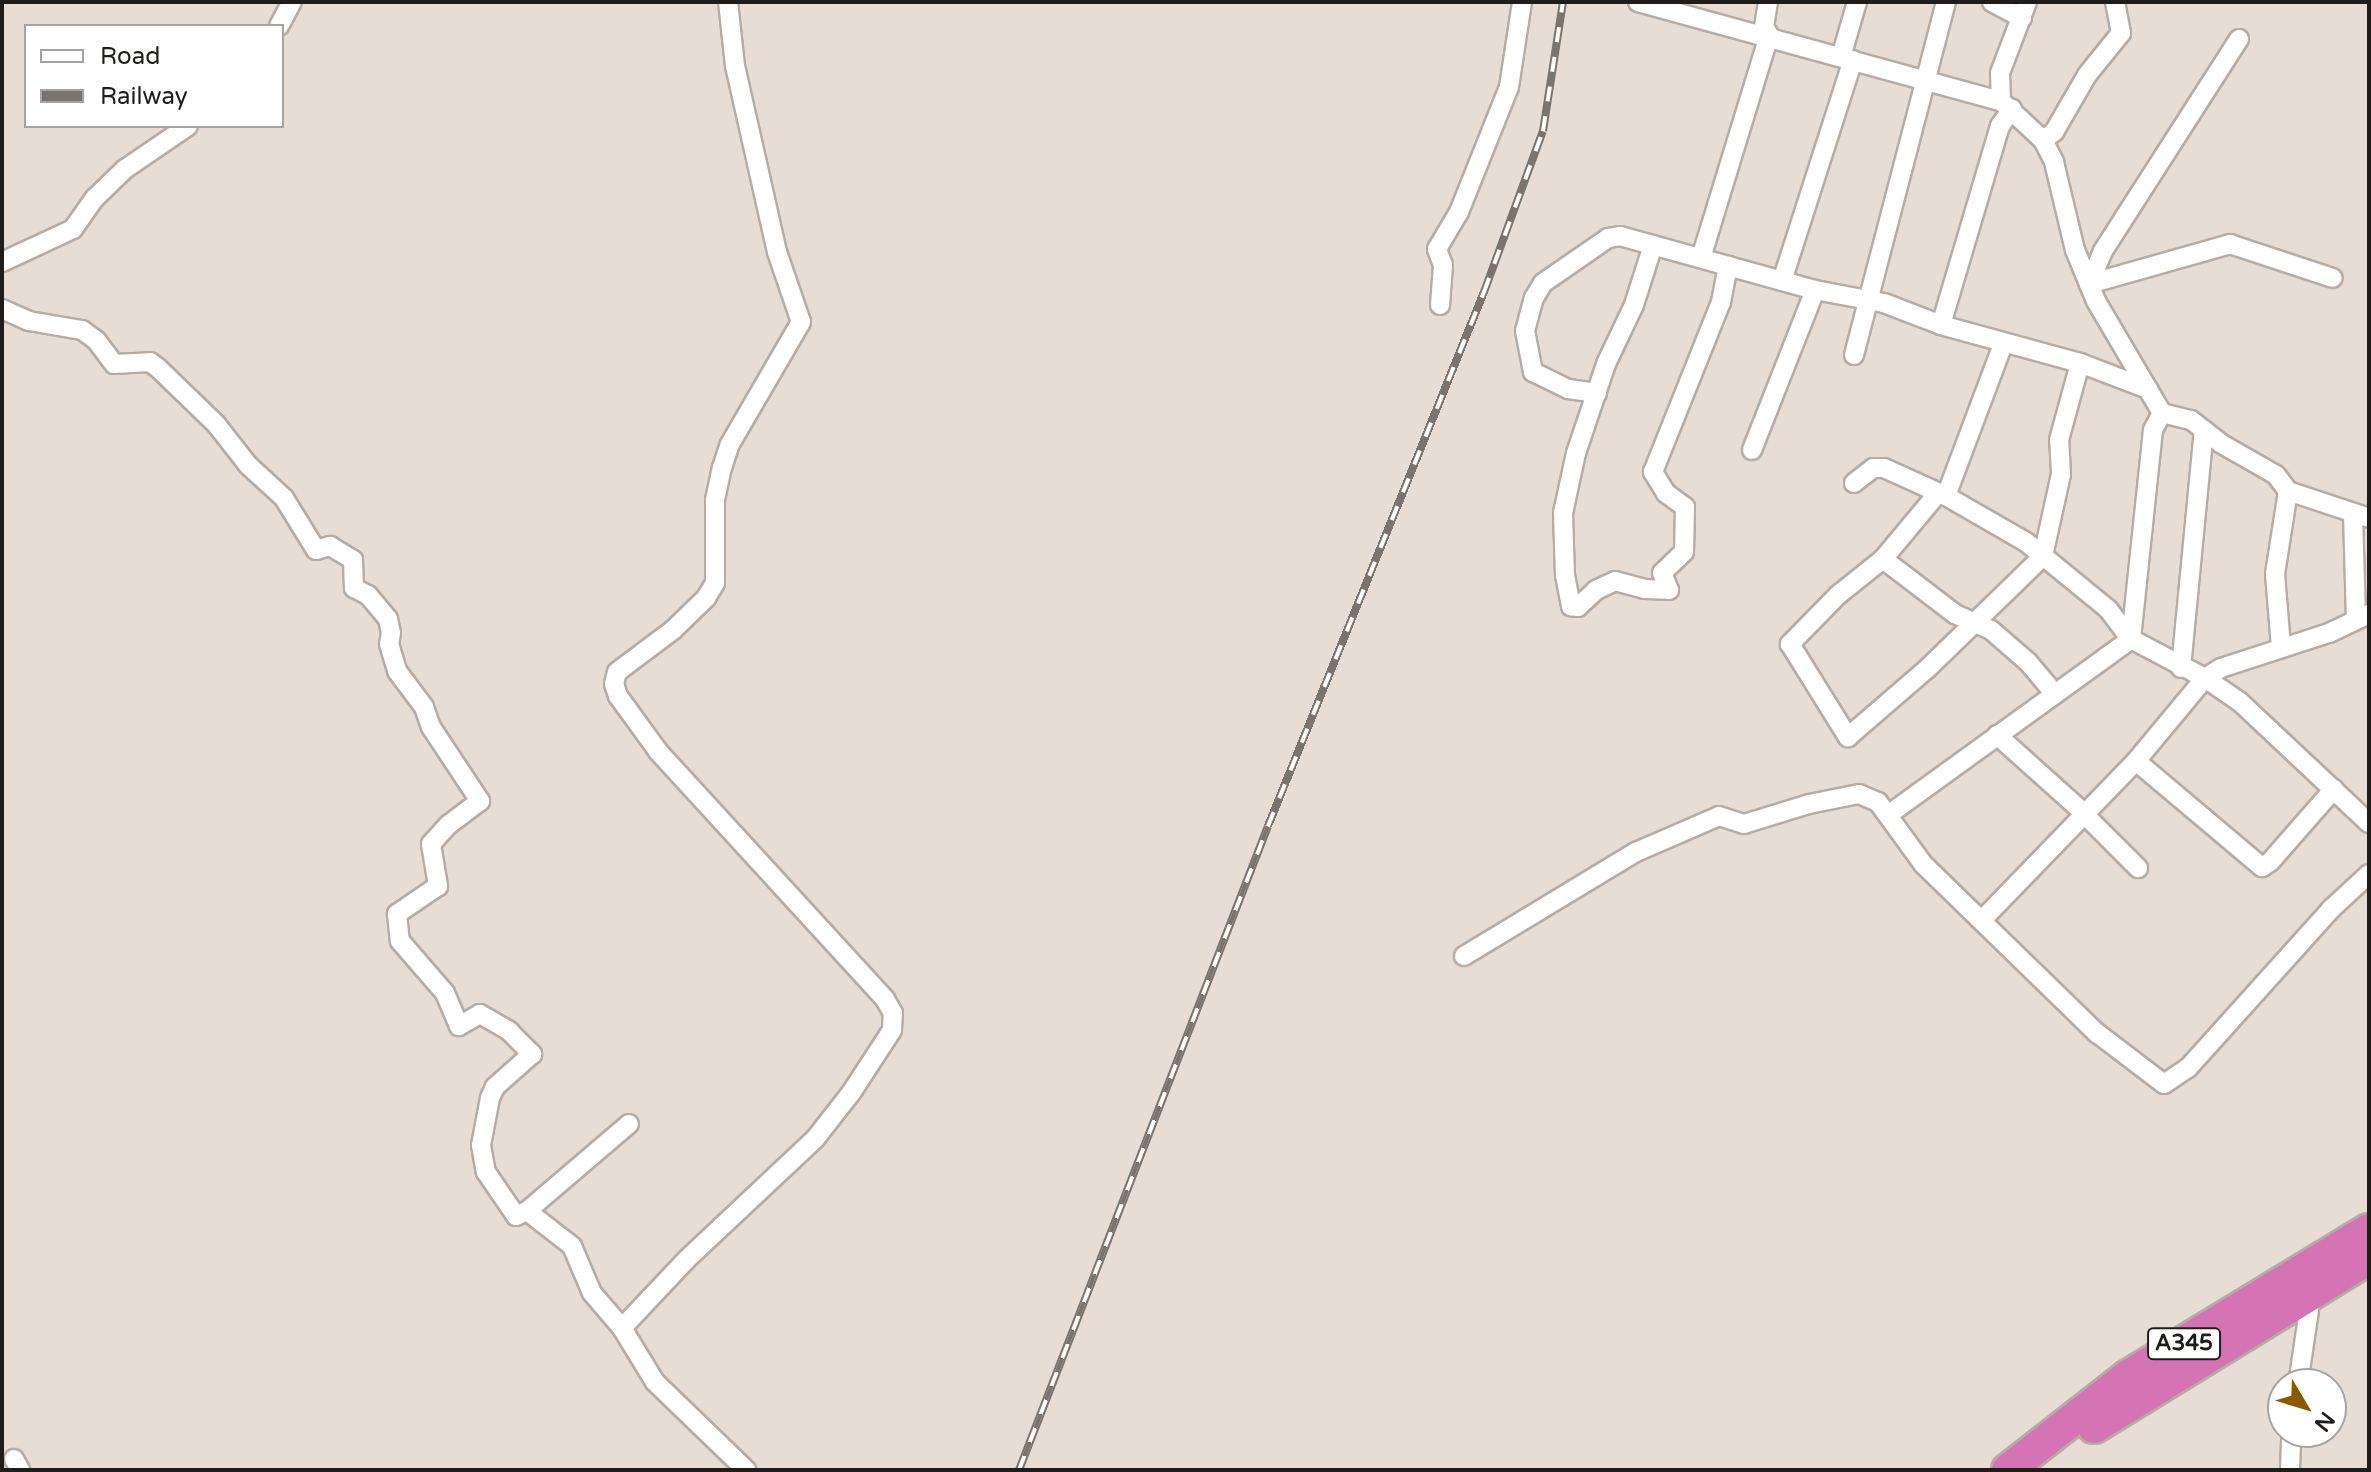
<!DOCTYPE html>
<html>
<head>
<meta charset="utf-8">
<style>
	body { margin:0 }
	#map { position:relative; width:2371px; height:1472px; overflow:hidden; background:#e8ddd4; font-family:"Varela Round",sans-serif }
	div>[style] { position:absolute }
	.roads { filter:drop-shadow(2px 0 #b7aca4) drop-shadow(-2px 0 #b7aca4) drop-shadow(0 2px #b7aca4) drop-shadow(0 -2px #b7aca4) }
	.street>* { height:18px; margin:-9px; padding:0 9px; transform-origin:9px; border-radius:9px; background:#fff }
	.highway>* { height:32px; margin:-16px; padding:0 16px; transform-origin:16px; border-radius:16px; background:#d474b4 }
	.rail>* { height:8px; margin-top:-4px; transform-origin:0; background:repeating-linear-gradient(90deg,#fff 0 15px,#7a736e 0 30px); box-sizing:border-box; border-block:2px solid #7a736e }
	span { translate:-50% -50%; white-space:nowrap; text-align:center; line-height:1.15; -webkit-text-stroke:8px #fff; paint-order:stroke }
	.shield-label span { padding:2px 6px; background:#fff; border:2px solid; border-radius:6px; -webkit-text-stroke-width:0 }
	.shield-label { font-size:22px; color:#201c19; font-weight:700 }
	.frame { position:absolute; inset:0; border:4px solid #201c19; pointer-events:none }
	.legend { position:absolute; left:24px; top:24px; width:260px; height:104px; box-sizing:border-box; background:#fff; border:2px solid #a6a4a3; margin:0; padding:10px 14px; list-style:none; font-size:24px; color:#201c19 }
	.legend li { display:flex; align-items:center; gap:16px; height:40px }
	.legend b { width:40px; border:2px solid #a6a4a3 }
	.north { position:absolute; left:2267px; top:1368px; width:80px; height:80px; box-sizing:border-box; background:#fff; border:2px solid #a6a4a3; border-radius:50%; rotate:128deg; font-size:22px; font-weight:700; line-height:32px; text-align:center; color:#201c19 }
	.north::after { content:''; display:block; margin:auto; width:28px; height:36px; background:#8a5a01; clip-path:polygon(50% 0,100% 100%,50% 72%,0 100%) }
</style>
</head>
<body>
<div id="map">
	<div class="roads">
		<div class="street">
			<div style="left:1638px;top:2px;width:376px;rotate:15.3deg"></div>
			<div style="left:2001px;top:101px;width:57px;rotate:42.9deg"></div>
			<div style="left:2043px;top:140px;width:25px;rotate:63deg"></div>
			<div style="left:2054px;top:162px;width:90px;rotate:76.6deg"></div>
			<div style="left:2075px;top:250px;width:55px;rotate:67.6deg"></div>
			<div style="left:2096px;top:301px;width:130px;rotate:59.5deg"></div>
			<div style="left:2162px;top:413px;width:30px;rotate:14deg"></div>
			<div style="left:2191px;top:420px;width:37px;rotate:38deg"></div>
			<div style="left:2220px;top:443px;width:64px;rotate:29.7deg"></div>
			<div style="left:2276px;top:475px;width:20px;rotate:53deg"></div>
			<div style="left:2288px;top:491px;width:85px;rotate:18.4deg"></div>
			<div style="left:1992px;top:2px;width:34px;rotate:28deg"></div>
			<div style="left:279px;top:26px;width:27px;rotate:-62deg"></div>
			<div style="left:2239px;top:39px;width:252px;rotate:122.7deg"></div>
			<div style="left:2103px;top:251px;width:36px;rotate:113deg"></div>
			<div style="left:2089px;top:284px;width:147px;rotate:-15.8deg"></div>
			<div style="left:2230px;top:244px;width:108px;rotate:18.3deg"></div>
			<div style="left:1841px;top:57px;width:57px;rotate:-73.8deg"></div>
			<div style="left:2001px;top:101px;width:28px;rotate:-92deg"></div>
			<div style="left:2000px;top:73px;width:76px;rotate:-69.2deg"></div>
			<div style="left:2043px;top:140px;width:14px;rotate:-36deg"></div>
			<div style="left:2054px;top:132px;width:66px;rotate:-59.9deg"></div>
			<div style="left:2087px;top:75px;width:54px;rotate:-51deg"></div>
			<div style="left:2121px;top:33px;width:32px;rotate:-101deg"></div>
			<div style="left:1653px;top:245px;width:63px;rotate:107.6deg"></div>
			<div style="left:1634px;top:305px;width:65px;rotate:115.4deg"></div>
			<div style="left:1606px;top:364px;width:94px;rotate:108.6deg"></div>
			<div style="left:1576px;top:453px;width:61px;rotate:102.2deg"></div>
			<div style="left:1563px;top:513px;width:62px;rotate:88.2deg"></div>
			<div style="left:1565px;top:575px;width:32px;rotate:79deg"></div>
			<div style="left:1571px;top:606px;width:7px;rotate:8deg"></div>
			<div style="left:1578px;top:607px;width:25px;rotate:-43deg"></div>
			<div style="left:1596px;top:590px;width:21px;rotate:-25deg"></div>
			<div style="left:1615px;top:581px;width:30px;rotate:15deg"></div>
			<div style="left:1644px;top:589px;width:25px;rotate:2deg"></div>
			<div style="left:1669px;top:590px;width:18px;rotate:-112deg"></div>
			<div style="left:1662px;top:573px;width:30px;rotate:-44deg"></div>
			<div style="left:1684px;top:552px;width:45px;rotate:-88.7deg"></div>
			<div style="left:1685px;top:507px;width:24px;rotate:-144deg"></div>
			<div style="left:1666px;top:493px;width:25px;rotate:-122deg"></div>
			<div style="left:1653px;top:472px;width:183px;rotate:-68.2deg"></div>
			<div style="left:1721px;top:302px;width:37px;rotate:-79deg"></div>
			<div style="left:1701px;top:258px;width:233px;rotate:-73deg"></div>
			<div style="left:1769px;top:35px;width:9px;rotate:-122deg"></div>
			<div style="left:1764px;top:27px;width:25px;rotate:-81deg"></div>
			<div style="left:2px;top:262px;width:78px;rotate:-24.9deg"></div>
			<div style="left:73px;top:229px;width:38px;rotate:-55deg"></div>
			<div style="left:95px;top:198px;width:42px;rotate:-44deg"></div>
			<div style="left:125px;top:169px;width:76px;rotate:-34.3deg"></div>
			<div style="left:1782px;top:281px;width:232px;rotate:-72.2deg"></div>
			<div style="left:1440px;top:305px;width:40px;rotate:-85.7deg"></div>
			<div style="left:1443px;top:265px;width:17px;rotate:-111deg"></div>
			<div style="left:1437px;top:249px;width:43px;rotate:-59.3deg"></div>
			<div style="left:1459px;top:212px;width:135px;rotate:-68.2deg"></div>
			<div style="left:1509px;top:87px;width:86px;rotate:-81.3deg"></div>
			<div style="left:2px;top:309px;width:30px;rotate:24deg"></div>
			<div style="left:29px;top:321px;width:54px;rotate:9.6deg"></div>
			<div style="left:82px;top:330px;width:17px;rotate:36deg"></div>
			<div style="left:96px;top:340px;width:30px;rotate:53deg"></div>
			<div style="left:114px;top:364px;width:36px;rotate:-3deg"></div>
			<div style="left:150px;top:362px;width:10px;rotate:37deg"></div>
			<div style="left:158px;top:368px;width:81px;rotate:44deg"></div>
			<div style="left:216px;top:424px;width:52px;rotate:52deg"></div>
			<div style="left:248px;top:465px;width:49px;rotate:42.5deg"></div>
			<div style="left:284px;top:498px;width:61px;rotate:58.4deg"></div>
			<div style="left:316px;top:550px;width:15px;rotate:-16deg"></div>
			<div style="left:330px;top:546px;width:27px;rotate:31deg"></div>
			<div style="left:353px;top:560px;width:28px;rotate:88deg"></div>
			<div style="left:354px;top:588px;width:16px;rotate:27deg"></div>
			<div style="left:368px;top:595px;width:31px;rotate:50deg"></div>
			<div style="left:388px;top:619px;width:14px;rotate:78deg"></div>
			<div style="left:391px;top:633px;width:11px;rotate:100deg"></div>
			<div style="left:389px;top:644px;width:28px;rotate:73deg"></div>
			<div style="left:397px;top:671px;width:45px;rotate:53.1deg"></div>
			<div style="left:424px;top:707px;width:21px;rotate:71deg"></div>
			<div style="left:431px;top:727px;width:89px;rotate:56.5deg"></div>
			<div style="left:480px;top:801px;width:39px;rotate:143deg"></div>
			<div style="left:449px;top:824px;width:27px;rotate:132deg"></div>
			<div style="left:431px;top:844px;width:43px;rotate:80.5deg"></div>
			<div style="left:438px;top:886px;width:50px;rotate:145.7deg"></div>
			<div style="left:397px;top:914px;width:27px;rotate:84deg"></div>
			<div style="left:400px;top:941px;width:69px;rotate:49.1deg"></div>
			<div style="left:445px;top:993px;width:36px;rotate:67deg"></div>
			<div style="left:459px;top:1026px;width:24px;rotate:-30deg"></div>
			<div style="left:480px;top:1014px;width:34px;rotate:30deg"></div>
			<div style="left:509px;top:1031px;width:33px;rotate:45deg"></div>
			<div style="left:532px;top:1054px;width:50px;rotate:138.3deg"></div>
			<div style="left:495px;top:1087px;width:12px;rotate:114deg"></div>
			<div style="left:490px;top:1098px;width:48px;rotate:100.8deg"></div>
			<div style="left:481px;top:1145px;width:27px;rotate:80deg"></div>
			<div style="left:486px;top:1172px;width:53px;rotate:55.7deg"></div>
			<div style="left:516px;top:1216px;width:12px;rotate:-24deg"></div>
			<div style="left:527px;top:1211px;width:57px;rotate:37.9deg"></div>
			<div style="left:572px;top:1246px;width:51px;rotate:66.9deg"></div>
			<div style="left:592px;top:1293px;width:46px;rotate:49.4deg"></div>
			<div style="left:622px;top:1328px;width:63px;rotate:58.6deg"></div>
			<div style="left:655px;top:1382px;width:127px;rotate:44deg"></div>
			<div style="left:1941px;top:325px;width:208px;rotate:-73.5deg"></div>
			<div style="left:2000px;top:126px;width:21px;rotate:-55deg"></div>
			<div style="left:1854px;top:355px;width:365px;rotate:-75.4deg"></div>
			<div style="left:1597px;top:393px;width:29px;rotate:-172deg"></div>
			<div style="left:1568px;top:389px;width:39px;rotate:-154deg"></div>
			<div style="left:1533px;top:372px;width:42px;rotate:-101deg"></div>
			<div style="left:1525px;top:331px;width:34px;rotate:-75deg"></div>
			<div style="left:1534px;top:298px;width:17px;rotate:-59deg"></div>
			<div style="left:1543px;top:283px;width:79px;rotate:-34.7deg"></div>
			<div style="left:1608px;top:238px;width:12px;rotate:-9deg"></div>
			<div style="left:1620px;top:236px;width:202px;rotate:15.5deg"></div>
			<div style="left:1815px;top:290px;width:70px;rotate:10.7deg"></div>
			<div style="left:1884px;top:303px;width:61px;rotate:21.1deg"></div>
			<div style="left:1941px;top:325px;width:144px;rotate:15.3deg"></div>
			<div style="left:2080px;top:363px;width:73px;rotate:20.9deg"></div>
			<div style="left:1752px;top:450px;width:172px;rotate:-68.5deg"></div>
			<div style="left:1854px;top:483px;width:24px;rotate:-38deg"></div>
			<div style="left:1873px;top:468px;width:11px"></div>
			<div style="left:1884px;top:468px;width:68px;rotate:24.3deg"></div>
			<div style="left:1946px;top:496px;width:92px;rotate:29.9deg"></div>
			<div style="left:2026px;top:542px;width:106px;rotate:39.3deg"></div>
			<div style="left:2108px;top:609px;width:38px;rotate:53deg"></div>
			<div style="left:2131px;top:639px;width:84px;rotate:27.8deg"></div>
			<div style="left:2205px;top:678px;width:42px;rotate:34.4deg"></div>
			<div style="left:2240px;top:702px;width:177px;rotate:43.2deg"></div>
			<div style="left:1938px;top:493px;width:86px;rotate:129.8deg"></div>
			<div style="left:1883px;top:559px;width:91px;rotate:37.4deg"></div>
			<div style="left:1955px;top:614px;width:39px;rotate:24deg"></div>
			<div style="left:1991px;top:630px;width:49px;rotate:40.9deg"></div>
			<div style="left:2028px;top:662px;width:40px;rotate:50deg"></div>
			<div style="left:1946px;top:496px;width:162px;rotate:-69.4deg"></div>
			<div style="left:2353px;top:513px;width:105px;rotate:88.4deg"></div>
			<div style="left:1883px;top:559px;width:58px;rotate:141.3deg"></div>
			<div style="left:1838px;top:595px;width:69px;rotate:134.4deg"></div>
			<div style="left:1790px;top:644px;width:110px;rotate:58.1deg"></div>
			<div style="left:1848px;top:737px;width:106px;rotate:-40.8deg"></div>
			<div style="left:1928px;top:668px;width:161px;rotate:-44.2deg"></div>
			<div style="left:2043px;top:556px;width:84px;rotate:-77.6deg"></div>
			<div style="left:2061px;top:474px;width:34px;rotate:-93deg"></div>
			<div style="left:2059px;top:440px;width:80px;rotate:-74.7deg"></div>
			<div style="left:2281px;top:647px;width:73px;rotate:-94.7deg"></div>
			<div style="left:2275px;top:574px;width:84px;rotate:-81.1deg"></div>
			<div style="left:2181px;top:668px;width:239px;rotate:-84.5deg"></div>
			<div style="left:1997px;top:735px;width:117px;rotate:41.9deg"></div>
			<div style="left:2136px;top:761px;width:165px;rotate:40.1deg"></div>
			<div style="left:2262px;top:867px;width:9px;rotate:-32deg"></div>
			<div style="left:2270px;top:862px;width:97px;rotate:-48.8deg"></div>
			<div style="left:2083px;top:813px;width:78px;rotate:45deg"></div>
			<div style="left:1888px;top:815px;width:300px;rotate:-35.9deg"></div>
			<div style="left:2131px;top:639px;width:210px;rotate:-84deg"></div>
			<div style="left:2153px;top:430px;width:19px;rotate:-62deg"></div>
			<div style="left:1982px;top:920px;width:221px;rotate:-45.9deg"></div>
			<div style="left:2136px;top:761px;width:108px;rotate:-50.3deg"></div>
			<div style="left:2205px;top:678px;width:19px;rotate:-32deg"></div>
			<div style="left:2221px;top:668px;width:114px;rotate:-18deg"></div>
			<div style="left:2329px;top:633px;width:44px;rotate:-25.4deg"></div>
			<div style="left:1464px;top:956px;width:201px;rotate:-31.2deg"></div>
			<div style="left:1636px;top:852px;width:90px;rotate:-23.4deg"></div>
			<div style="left:1719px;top:816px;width:26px;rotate:18deg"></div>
			<div style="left:1744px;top:824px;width:68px;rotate:-17.1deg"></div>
			<div style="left:1809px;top:804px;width:51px;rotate:-11.3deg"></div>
			<div style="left:1859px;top:794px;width:21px;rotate:23deg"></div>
			<div style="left:1878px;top:802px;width:77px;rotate:54deg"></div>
			<div style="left:1923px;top:864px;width:243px;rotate:44.2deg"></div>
			<div style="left:2097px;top:1033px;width:84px;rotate:37.3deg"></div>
			<div style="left:2164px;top:1084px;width:29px;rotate:-34deg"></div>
			<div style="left:2188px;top:1068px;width:214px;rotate:-48deg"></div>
			<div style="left:2331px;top:909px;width:52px;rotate:-42.6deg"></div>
			<div style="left:527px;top:1211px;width:134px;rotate:-40.5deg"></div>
			<div style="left:622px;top:1328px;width:93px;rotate:-46.7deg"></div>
			<div style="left:686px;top:1260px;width:177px;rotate:-43.2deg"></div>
			<div style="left:815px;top:1139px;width:58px;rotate:-52deg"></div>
			<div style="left:851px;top:1093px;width:75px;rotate:-56.9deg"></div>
			<div style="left:892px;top:1030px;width:17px;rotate:-87deg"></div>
			<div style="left:893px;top:1013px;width:16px;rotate:-120deg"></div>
			<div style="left:885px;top:999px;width:336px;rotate:-132.5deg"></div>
			<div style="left:658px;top:751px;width:68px;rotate:-126deg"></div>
			<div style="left:618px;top:696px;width:13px;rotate:-108deg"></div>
			<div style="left:614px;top:684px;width:12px;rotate:-76deg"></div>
			<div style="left:617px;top:672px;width:70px;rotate:-36.9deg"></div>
			<div style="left:673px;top:630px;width:46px;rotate:-44.1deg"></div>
			<div style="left:706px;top:598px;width:17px;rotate:-59deg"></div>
			<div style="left:715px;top:583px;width:83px;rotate:-90deg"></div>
			<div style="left:715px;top:500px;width:33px;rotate:-78deg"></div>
			<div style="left:722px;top:468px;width:25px;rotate:-72deg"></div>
			<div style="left:730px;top:444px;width:141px;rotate:-59.8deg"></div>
			<div style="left:801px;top:322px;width:74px;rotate:-108.9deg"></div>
			<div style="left:777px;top:252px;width:191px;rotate:-102.7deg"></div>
			<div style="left:735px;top:66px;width:64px;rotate:-96.2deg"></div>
			<div style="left:2298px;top:1384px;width:95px;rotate:-81.5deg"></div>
			<div style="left:14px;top:1459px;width:13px;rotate:61deg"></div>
			<div style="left:2290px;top:1470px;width:38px;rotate:-88deg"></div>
		</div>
		<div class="highway">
			<div style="left:2094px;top:1427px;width:323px;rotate:-31.6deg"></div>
			<div style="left:2008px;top:1470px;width:151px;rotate:-38deg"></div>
			<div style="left:2127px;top:1377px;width:283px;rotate:-31.3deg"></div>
		</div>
	</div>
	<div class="rail">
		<div style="left:1019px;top:1470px;width:690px;rotate:-68.86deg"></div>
		<div style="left:1268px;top:826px;width:576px;rotate:-67.98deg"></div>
		<div style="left:1484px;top:292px;width:171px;rotate:-69.9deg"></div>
		<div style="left:1543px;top:131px;width:131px;rotate:-81.2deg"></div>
	</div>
	<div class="shield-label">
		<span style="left:2184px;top:1344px">A345</span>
	</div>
	<div class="frame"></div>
	<ul class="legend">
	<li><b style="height:10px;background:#fff"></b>Road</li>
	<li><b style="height:10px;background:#7a736e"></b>Railway</li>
	</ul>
	<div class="north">N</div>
</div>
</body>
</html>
